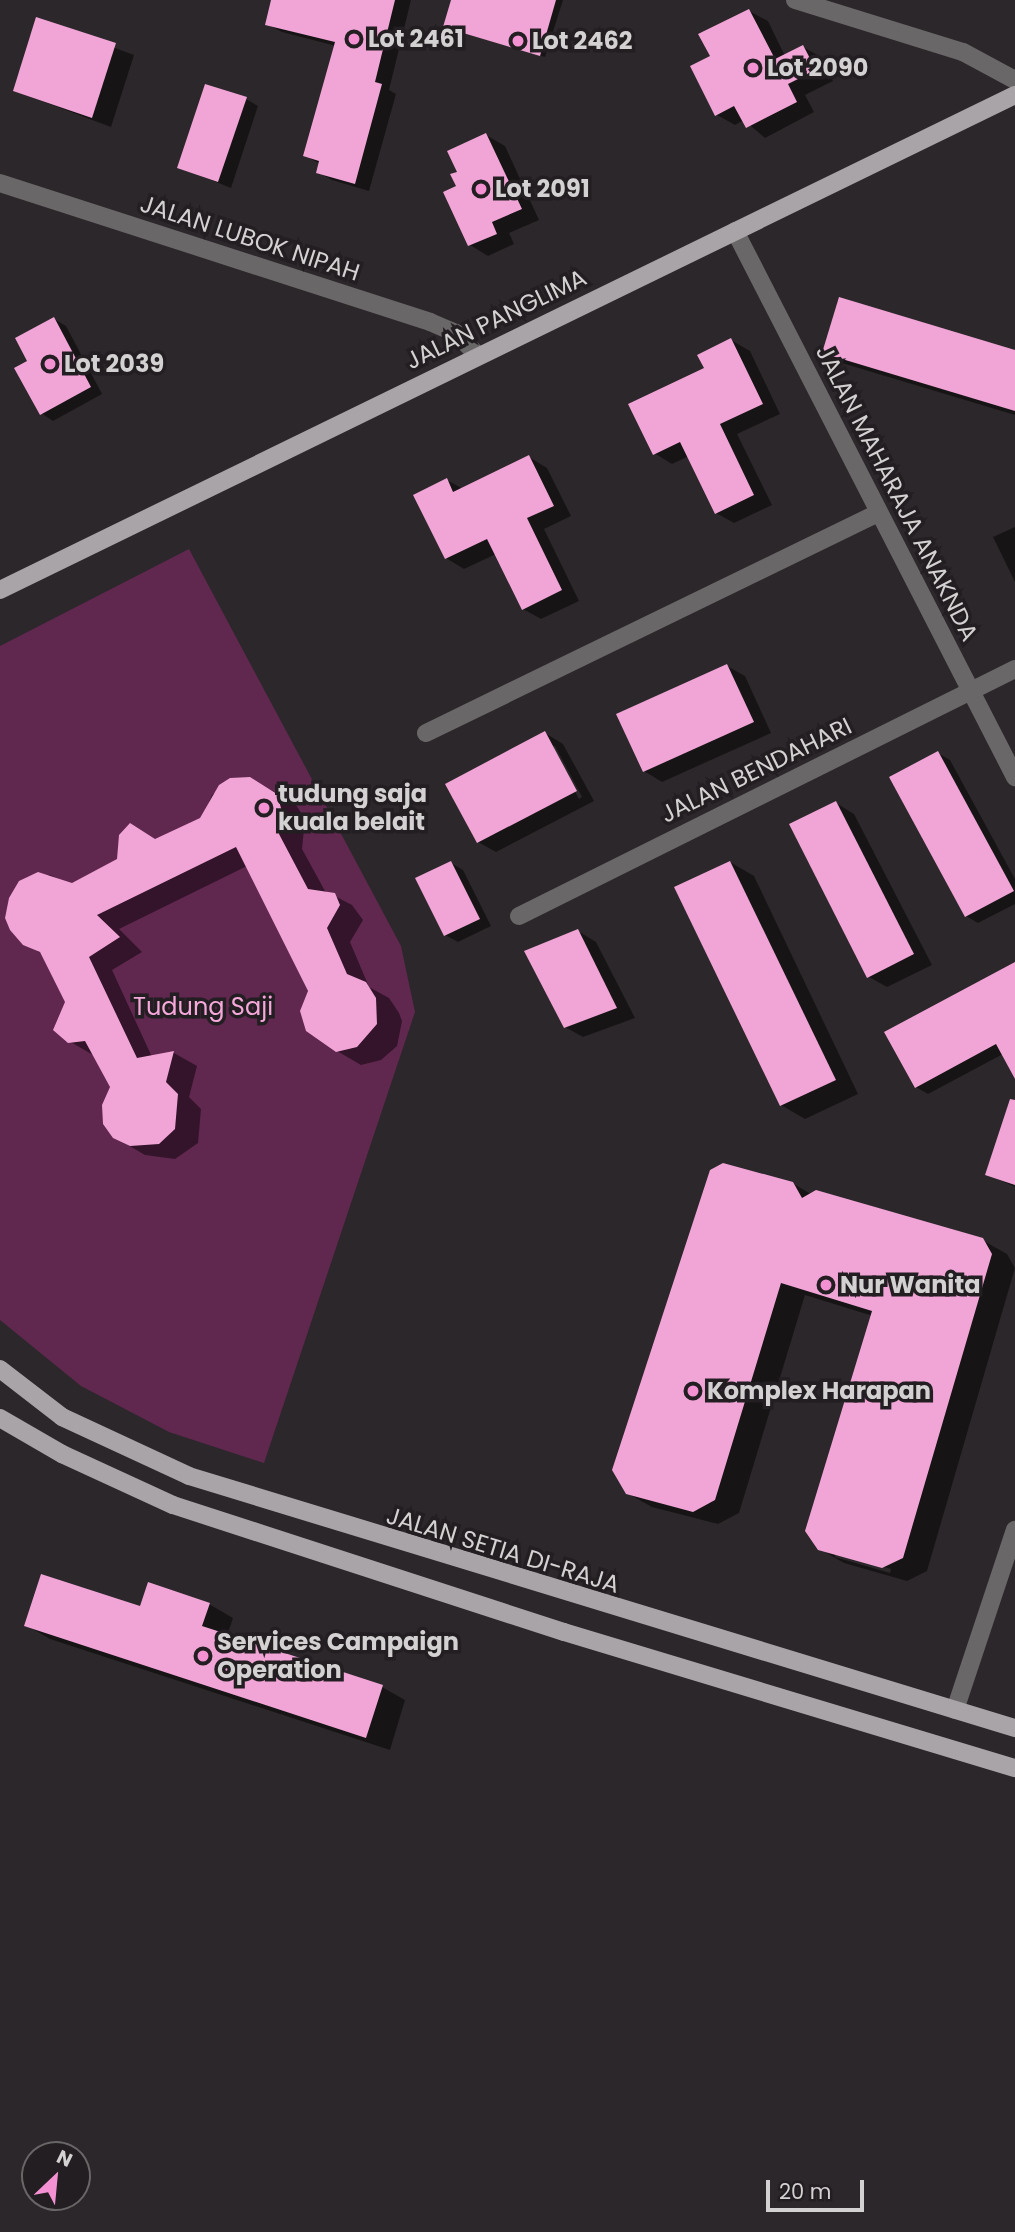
<!DOCTYPE html>
<html>
<head>
<meta charset="utf-8">
<style>
	body { margin:0 }
	#map { position:relative; width:1015px; height:2232px; overflow:hidden; background:#2c272a; font-family:Poppins,sans-serif }
	div>[style] { position:absolute }
	.green>* { inset:0; background:#60274f }
	.shadow>* { inset:0; background:#0007 }
	.building>* { inset:0; background:#f1a4d6 }
	.minor>* { height:18px; margin:-9px; padding:0 9px; transform-origin:9px; border-radius:9px; background:#696768 }
	.major>* { height:18px; margin:-9px; padding:0 9px; transform-origin:9px; border-radius:9px; background:#a9a4a7 }
	.dots>* { width:19px; height:19px; translate:-50% -50%; box-sizing:border-box; border:4px solid #221e21; border-radius:50% }
	span { translate:-50% -50%; white-space:nowrap; text-align:center; line-height:1.15; -webkit-text-stroke:7px #221e21; paint-order:stroke }
	.poi-label { font-size:24px; color:#d4d1d2; font-weight:700 }
	.left { translate:0 -50%; text-align:left }
	.street-label { font-size:24px; color:#d4d1d2 }
	.park-label { font-size:24px; color:#f6a8db }
	.north { position:absolute; left:21px; top:2141px; width:70px; height:70px; box-sizing:border-box; background:#221e21; border:2px solid #696668; border-radius:50%; rotate:26deg; font-size:19px; font-weight:700; line-height:28px; text-align:center; color:#d4d1d2 }
	.north::after { content:''; display:block; margin:auto; width:24px; height:32px; background:#f491d3; clip-path:polygon(50% 0,100% 100%,50% 72%,0 100%) }
	.scale { position:absolute; left:766px; top:2180px; width:98px; height:32px; box-sizing:border-box; border:4px solid #d4d1d2; border-top:0; padding-left:9px; font-size:21px; line-height:24px; white-space:nowrap; color:#d4d1d2; -webkit-text-stroke:5px #221e21; paint-order:stroke }
</style>
</head>
<body>
<div id="map">
	<div class="green">
		<div style="clip-path:polygon(189px 549px,401px 946px,415px 1012px,264px 1463px,169px 1432px,81px 1386px,0 1320px,0 646px)"></div>
	</div>
	<div class="shadow">
		<div style="clip-path:polygon(273px 0,411px 0,389px 90px,396px 94px,369px 191px,332px 180px,318px 172px,320px 164px,306px 156px,336px 46px,282px 32px,267px 24px)"></div>
		<div style="clip-path:polygon(453px 0,563px 0,545px 57px,451px 29px)"></div>
		<div style="clip-path:polygon(749px 11px,768px 21px,785px 56px,803px 47px,821px 57px,833px 81px,805px 95px,814px 112px,765px 138px,744px 120px,735px 125px,717px 115px,713px 57px)"></div>
		<div style="clip-path:polygon(37px 19px,134px 55px,111px 127px,15px 91px)"></div>
		<div style="clip-path:polygon(246px 99px,258px 106px,231px 188px,179px 167px)"></div>
		<div style="clip-path:polygon(486px 135px,505px 146px,539px 220px,509px 233px,514px 244px,488px 256px,470px 245px,458px 187px)"></div>
		<div style="clip-path:polygon(54px 319px,66px 326px,102px 394px,53px 421px,41px 413px,30px 361px)"></div>
		<div style="clip-path:polygon(731px 340px,750px 351px,780px 414px,737px 434px,772px 505px,734px 523px,716px 513px,689px 456px,672px 464px,654px 453px,706px 369px)"></div>
		<div style="clip-path:polygon(824px 352px,1015px 352px,1015px 415px,842px 363px)"></div>
		<div style="clip-path:polygon(529px 457px,547px 468px,571px 516px,544px 529px,579px 601px,541px 619px,523px 609px,496px 554px,464px 569px,446px 558px,447px 480px,463px 489px)"></div>
		<div style="clip-path:polygon(1015px 527px,1015px 582px,993px 537px)"></div>
		<div style="clip-path:polygon(727px 666px,745px 676px,771px 733px,662px 782px,644px 771px)"></div>
		<div style="clip-path:polygon(evenodd,545px 733px,563px 744px,594px 801px,496px 852px,478px 842px,545px 733px,551px 746px,555px 746px,582px 797px,579px 799px,551px 746px)"></div>
		<div style="clip-path:polygon(938px 753px,950px 760px,1015px 879px,1015px 904px,978px 923px,966px 916px)"></div>
		<div style="clip-path:polygon(250px 779px,294px 802px,305px 819px,302px 849px,325px 891px,352px 905px,363px 920px,350px 942px,369px 987px,389px 998px,399px 1013px,402px 1021px,397px 1046px,381px 1060px,361px 1065px,337px 1051px,247px 866px,119px 929px,142px 952px,112px 970px,152px 1057px,174px 1053px,197px 1066px,189px 1097px,201px 1109px,198px 1143px,175px 1159px,145px 1155px,121px 1141px,111px 1087px,93px 1055px,69px 1041px,67px 1002px,43px 954px,24px 944px,28px 878px,50px 875px,72px 885px,202px 819px,212px 795px,231px 780px)"></div>
		<div style="clip-path:polygon(836px 803px,854px 814px,932px 965px,887px 987px,869px 977px)"></div>
		<div style="clip-path:polygon(730px 862px,754px 876px,858px 1094px,805px 1119px,781px 1105px)"></div>
		<div style="clip-path:polygon(451px 863px,463px 870px,491px 926px,458px 942px,445px 935px)"></div>
		<div style="clip-path:polygon(578px 931px,596px 942px,635px 1018px,583px 1037px,565px 1027px)"></div>
		<div style="clip-path:polygon(1015px 964px,1015px 1065px,1003px 1054px,928px 1094px,916px 1087px)"></div>
		<div style="clip-path:polygon(1015px 1130px,1015px 1187px,987px 1174px)"></div>
		<div style="clip-path:polygon(evenodd,792px 1183px,811px 1194px,982px 1240px,1007px 1254px,1015px 1268px,927px 1571px,907px 1581px,844px 1563px,820px 1549px,873px 1316px,805px 1295px,739px 1513px,718px 1524px,652px 1507px,627px 1493px,792px 1183px,835px 1553px,891px 1569px,890px 1573px,835px 1557px,835px 1553px)"></div>
		<div style="clip-path:polygon(209px 1604px,233px 1618px,227px 1636px,382px 1687px,405px 1700px,390px 1750px,50px 1639px,26px 1625px)"></div>
	</div>
	<div class="building">
		<div style="clip-path:polygon(271px 0,395px 0,375px 82px,382px 84px,355px 184px,316px 173px,319px 161px,303px 156px,335px 42px,265px 25px)"></div>
		<div style="clip-path:polygon(451px 0,556px 0,540px 56px,443px 27px)"></div>
		<div style="clip-path:polygon(749px 9px,775px 59px,803px 45px,816px 70px,788px 84px,797px 102px,746px 128px,734px 106px,715px 116px,690px 66px,710px 56px,698px 34px)"></div>
		<div style="clip-path:polygon(36px 17px,116px 43px,92px 118px,13px 91px)"></div>
		<div style="clip-path:polygon(205px 84px,247px 97px,218px 182px,177px 168px)"></div>
		<div style="clip-path:polygon(486px 133px,522px 209px,492px 222px,497px 234px,468px 246px,443px 192px,456px 186px,450px 174px,457px 172px,447px 151px)"></div>
		<div style="clip-path:polygon(839px 297px,1015px 350px,1015px 411px,822px 353px)"></div>
		<div style="clip-path:polygon(54px 317px,91px 387px,40px 415px,14px 368px,27px 361px,15px 338px)"></div>
		<div style="clip-path:polygon(731px 338px,763px 404px,720px 424px,754px 495px,715px 514px,680px 442px,653px 455px,628px 404px,704px 368px,697px 355px)"></div>
		<div style="clip-path:polygon(529px 455px,554px 506px,527px 518px,562px 590px,522px 610px,487px 539px,445px 559px,413px 495px,447px 478px,453px 492px)"></div>
		<div style="clip-path:polygon(727px 664px,754px 722px,643px 772px,616px 714px)"></div>
		<div style="clip-path:polygon(545px 731px,577px 791px,477px 843px,445px 784px)"></div>
		<div style="clip-path:polygon(938px 751px,1014px 891px,965px 917px,889px 777px)"></div>
		<div style="clip-path:polygon(250px 777px,277px 794px,283px 815px,279px 834px,308px 889px,335px 893px,340px 905px,327px 928px,347px 974px,366px 982px,376px 998px,377px 1024px,357px 1047px,336px 1052px,306px 1031px,300px 1011px,308px 991px,236px 847px,97px 915px,120px 937px,89px 957px,137px 1058px,174px 1051px,166px 1082px,178px 1094px,175px 1129px,159px 1144px,130px 1146px,113px 1138px,103px 1124px,102px 1105px,110px 1087px,85px 1041px,68px 1043px,53px 1030px,65px 1002px,40px 952px,23px 945px,10px 930px,5px 918px,9px 898px,19px 881px,38px 872px,72px 883px,117px 859px,119px 835px,130px 823px,155px 839px,200px 818px,219px 785px,230px 778px)"></div>
		<div style="clip-path:polygon(836px 801px,914px 954px,867px 978px,789px 824px)"></div>
		<div style="clip-path:polygon(451px 861px,480px 919px,444px 936px,415px 878px)"></div>
		<div style="clip-path:polygon(730px 861px,836px 1080px,780px 1106px,674px 887px)"></div>
		<div style="clip-path:polygon(578px 929px,617px 1008px,564px 1028px,524px 951px)"></div>
		<div style="clip-path:polygon(1015px 962px,1015px 1079px,996px 1044px,915px 1088px,884px 1032px)"></div>
		<div style="clip-path:polygon(1010px 1099px,1015px 1100px,1015px 1185px,985px 1175px)"></div>
		<div style="clip-path:polygon(723px 1163px,793px 1182px,802px 1198px,816px 1190px,983px 1238px,992px 1254px,903px 1558px,882px 1568px,818px 1550px,805px 1531px,872px 1311px,781px 1283px,715px 1500px,693px 1512px,626px 1494px,612px 1470px,710px 1170px)"></div>
		<div style="clip-path:polygon(41px 1574px,140px 1606px,148px 1582px,210px 1603px,202px 1626px,383px 1685px,366px 1738px,24px 1626px)"></div>
	</div>
	<div class="minor">
		<div style="left:795px;top:0;width:176px;rotate:17.2deg"></div>
		<div style="left:963px;top:52px;width:59px;rotate:28.3deg"></div>
		<div style="left:0;top:183px;width:452px;rotate:17.9deg"></div>
		<div style="left:430px;top:322px;width:28px;rotate:23deg"></div>
		<div style="left:456px;top:333px;width:30px;rotate:46deg"></div>
		<div style="left:735px;top:231px;width:614px;rotate:62.85deg"></div>
		<div style="left:426px;top:733px;width:503px;rotate:-25.95deg"></div>
		<div style="left:519px;top:916px;width:554px;rotate:-26.47deg"></div>
		<div style="left:955px;top:1710px;width:190px;rotate:-71.6deg"></div>
	</div>
	<div class="major">
		<div style="left:0;top:590px;width:1129px;rotate:-26deg"></div>
		<div style="left:0;top:1369px;width:78px;rotate:37.7deg"></div>
		<div style="left:62px;top:1417px;width:140px;rotate:24.9deg"></div>
		<div style="left:189px;top:1476px;width:864px;rotate:16.97deg"></div>
		<div style="left:0;top:1418px;width:72px;rotate:30.1deg"></div>
		<div style="left:62px;top:1454px;width:122px;rotate:24.7deg"></div>
		<div style="left:173px;top:1505px;width:411px;rotate:18deg"></div>
		<div style="left:564px;top:1632px;width:471px;rotate:16.8deg"></div>
	</div>
	<div class="dots">
		<div style="left:354px;top:39px;background:#f491d3"></div>
		<div style="left:518px;top:41px;background:#f491d3"></div>
		<div style="left:753px;top:68px;background:#f491d3"></div>
		<div style="left:481px;top:189px;background:#f491d3"></div>
		<div style="left:50px;top:364px;background:#f491d3"></div>
		<div style="left:264px;top:808px;background:#f491d3"></div>
		<div style="left:826px;top:1285px;background:#f491d3"></div>
		<div style="left:693px;top:1391px;background:#f491d3"></div>
		<div style="left:203px;top:1656px;background:#f491d3"></div>
	</div>
	<div class="poi-label">
		<span class="left" style="left:368px;top:39px">Lot 2461</span>
		<span class="left" style="left:532px;top:41px">Lot 2462</span>
		<span class="left" style="left:767px;top:68px">Lot 2090</span>
		<span class="left" style="left:495px;top:189px">Lot 2091</span>
		<span class="left" style="left:64px;top:364px">Lot 2039</span>
		<span class="left" style="left:278px;top:808px">tudung saja<br>kuala belait</span>
		<span class="left" style="left:840px;top:1285px">Nur Wanita</span>
		<span class="left" style="left:707px;top:1391px">Komplex Harapan</span>
		<span class="left" style="left:217px;top:1656px">Services Campaign<br>Operation</span>
	</div>
	<div class="street-label">
		<span style="left:250px;top:238px;rotate:18deg">JALAN LUBOK NIPAH</span>
		<span style="left:496px;top:319px;rotate:-26deg">JALAN PANGLIMA</span>
		<span style="left:897px;top:493px;rotate:63deg">JALAN MAHARAJA ANAKNDA</span>
		<span style="left:756px;top:770px;rotate:-26deg">JALAN BENDAHARI</span>
		<span style="left:503px;top:1550px;rotate:17deg">JALAN SETIA DI-RAJA</span>
	</div>
	<div class="park-label">
		<span style="left:203px;top:1007px">Tudung Saji</span>
	</div>
	<div class="north">N</div>
	<div class="scale">20 m</div>
</div>
</body>
</html>
